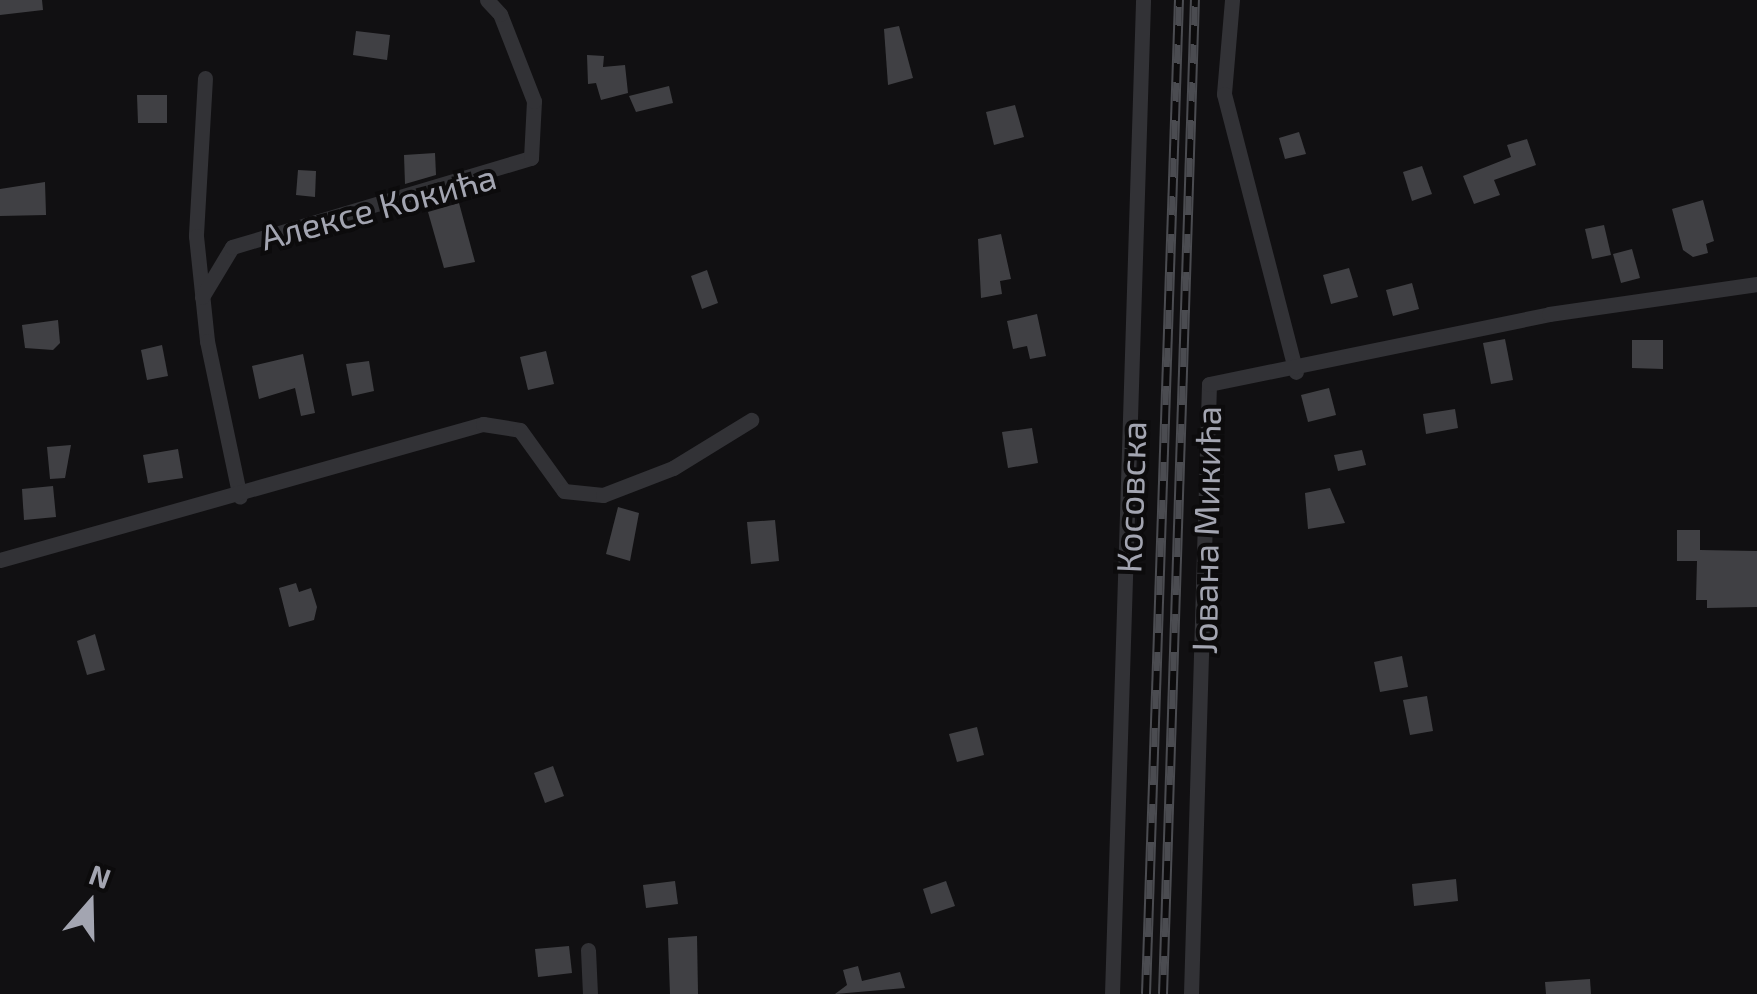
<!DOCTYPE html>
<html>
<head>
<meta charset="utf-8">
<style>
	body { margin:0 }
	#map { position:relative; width:1757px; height:994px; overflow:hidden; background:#111012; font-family:"Exo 2",sans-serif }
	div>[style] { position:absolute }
	.building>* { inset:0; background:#404044 }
	.street>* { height:15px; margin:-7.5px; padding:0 7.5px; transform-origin:7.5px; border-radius:7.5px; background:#323236 }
	.rail>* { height:10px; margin-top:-5px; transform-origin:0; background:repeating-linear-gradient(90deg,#0c0b0c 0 19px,#4b4c51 0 38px); box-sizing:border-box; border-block:2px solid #4b4c51 }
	span { translate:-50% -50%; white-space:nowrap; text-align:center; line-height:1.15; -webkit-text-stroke:8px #0c0b0c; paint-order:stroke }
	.street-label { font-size:35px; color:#a3a5b1 }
	.north { position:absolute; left:40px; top:854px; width:100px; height:100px; -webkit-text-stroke:8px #0c0b0c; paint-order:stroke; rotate:20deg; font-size:28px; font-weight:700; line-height:40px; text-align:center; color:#a3a5b1 }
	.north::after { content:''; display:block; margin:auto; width:35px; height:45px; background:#a3a5b1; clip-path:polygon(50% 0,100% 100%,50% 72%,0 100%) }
</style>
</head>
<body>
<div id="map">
	<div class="building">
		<div style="clip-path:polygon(0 0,42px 0,43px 10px,0 15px)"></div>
		<div style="clip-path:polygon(899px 26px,913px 78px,888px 85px,884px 29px)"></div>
		<div style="clip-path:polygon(356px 31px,390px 35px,387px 60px,353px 55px)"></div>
		<div style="clip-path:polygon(587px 55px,604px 56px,603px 67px,625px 65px,628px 93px,601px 100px,596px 83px,588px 84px)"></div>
		<div style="clip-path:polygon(669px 86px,673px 103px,636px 112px,629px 96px)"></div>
		<div style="clip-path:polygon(137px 95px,167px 95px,167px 123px,138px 123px)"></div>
		<div style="clip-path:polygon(1015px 105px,1024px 137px,994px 145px,986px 112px)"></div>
		<div style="clip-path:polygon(1299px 132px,1306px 154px,1285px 159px,1279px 138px)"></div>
		<div style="clip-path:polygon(1527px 139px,1536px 165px,1494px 180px,1500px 195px,1474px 204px,1463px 176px,1511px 157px,1507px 145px)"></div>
		<div style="clip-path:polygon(435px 153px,436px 175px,405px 184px,404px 155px)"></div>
		<div style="clip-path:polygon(1422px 166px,1432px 194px,1412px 201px,1403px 172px)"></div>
		<div style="clip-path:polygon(298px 170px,316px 171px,315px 197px,296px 195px)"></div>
		<div style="clip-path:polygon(45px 182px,46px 215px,0 216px,0 189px)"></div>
		<div style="clip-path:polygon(1703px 200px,1714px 241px,1706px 244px,1708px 253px,1693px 257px,1683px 250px,1672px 209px)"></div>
		<div style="clip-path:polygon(459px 203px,475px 262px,444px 268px,428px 212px)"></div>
		<div style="clip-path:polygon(1604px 225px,1611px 255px,1592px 259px,1585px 229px)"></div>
		<div style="clip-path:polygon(1001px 234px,1011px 279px,1000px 281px,1002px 294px,981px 298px,978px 239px)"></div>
		<div style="clip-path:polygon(1632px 249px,1640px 278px,1621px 283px,1613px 254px)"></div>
		<div style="clip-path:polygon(1349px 268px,1358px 297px,1331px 304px,1323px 275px)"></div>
		<div style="clip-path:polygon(707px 270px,718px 303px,702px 309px,691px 276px)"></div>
		<div style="clip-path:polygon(1412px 283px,1419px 309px,1393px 316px,1386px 290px)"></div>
		<div style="clip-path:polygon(1037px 314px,1046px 356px,1030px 359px,1027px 346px,1013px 349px,1007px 321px)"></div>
		<div style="clip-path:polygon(58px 320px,60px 343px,53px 350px,25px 348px,22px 325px)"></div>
		<div style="clip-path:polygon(1505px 339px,1513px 380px,1491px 384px,1483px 343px)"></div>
		<div style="clip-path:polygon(1632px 340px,1663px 340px,1663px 369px,1632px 368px)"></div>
		<div style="clip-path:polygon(162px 345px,168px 376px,147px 380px,141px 350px)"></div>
		<div style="clip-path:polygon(546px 351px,554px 384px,528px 390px,520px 357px)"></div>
		<div style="clip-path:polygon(303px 354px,315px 413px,301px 416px,295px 388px,259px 399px,252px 366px)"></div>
		<div style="clip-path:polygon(369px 361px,374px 391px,352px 396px,346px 364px)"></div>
		<div style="clip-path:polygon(1329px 388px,1336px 415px,1308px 422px,1301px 395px)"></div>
		<div style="clip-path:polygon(1455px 409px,1458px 428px,1426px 434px,1423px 414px)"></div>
		<div style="clip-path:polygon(1032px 428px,1038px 463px,1008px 468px,1002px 432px)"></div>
		<div style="clip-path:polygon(71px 445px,65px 478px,50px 479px,47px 447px)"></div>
		<div style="clip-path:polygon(178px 449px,183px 478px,148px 483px,143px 455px)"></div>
		<div style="clip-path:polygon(1362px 450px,1366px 465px,1338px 471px,1334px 455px)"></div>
		<div style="clip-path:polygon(53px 486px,56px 517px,24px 520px,22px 489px)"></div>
		<div style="clip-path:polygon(1330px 488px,1345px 523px,1308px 529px,1305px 493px)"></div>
		<div style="clip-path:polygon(618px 507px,639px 513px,630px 561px,606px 554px)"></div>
		<div style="clip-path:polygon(775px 520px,779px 561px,751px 564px,747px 522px)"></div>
		<div style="clip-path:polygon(1677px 530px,1700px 530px,1700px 550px,1757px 551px,1757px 607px,1707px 608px,1707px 600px,1696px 600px,1697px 561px,1677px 561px)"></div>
		<div style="clip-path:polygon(296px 583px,299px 592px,311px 588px,317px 607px,314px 620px,289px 627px,279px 588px)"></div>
		<div style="clip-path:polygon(95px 634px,105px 670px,87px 675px,77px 641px)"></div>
		<div style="clip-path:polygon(1402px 656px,1408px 687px,1380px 692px,1374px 662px)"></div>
		<div style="clip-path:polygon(1427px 696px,1433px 731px,1410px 735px,1403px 700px)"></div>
		<div style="clip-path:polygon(977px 727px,984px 755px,957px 762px,949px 734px)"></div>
		<div style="clip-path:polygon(553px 766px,564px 796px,545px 803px,534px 773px)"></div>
		<div style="clip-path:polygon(1456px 879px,1458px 901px,1414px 906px,1412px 884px)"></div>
		<div style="clip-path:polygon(675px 881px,678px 904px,646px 908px,643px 885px)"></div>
		<div style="clip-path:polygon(946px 881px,955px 906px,931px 914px,923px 889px)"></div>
		<div style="clip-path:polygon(697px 936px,698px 994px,670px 994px,668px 938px)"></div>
		<div style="clip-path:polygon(569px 946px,572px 973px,538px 977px,535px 949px)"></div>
		<div style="clip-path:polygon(858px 966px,862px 981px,900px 972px,905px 988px,835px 994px,847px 985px,843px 970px)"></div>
		<div style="clip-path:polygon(1590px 979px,1591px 994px,1546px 994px,1545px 982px)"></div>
	</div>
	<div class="street">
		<div style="left:1232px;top:0;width:94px;rotate:94.9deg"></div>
		<div style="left:1224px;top:94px;width:287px;rotate:75.5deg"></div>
		<div style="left:205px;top:78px;width:158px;rotate:93.3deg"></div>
		<div style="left:196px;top:236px;width:106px;rotate:84deg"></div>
		<div style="left:207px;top:341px;width:159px;rotate:78.1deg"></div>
		<div style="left:202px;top:297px;width:58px;rotate:-59deg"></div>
		<div style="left:232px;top:247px;width:312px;rotate:-16.6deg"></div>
		<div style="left:531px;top:158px;width:57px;rotate:-87deg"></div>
		<div style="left:534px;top:101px;width:93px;rotate:-111.3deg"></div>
		<div style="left:500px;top:14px;width:19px;rotate:-133deg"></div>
		<div style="left:0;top:560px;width:502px;rotate:-15.73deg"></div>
		<div style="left:483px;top:424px;width:37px;rotate:9deg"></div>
		<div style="left:520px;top:430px;width:75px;rotate:54.2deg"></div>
		<div style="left:564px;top:491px;width:39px;rotate:6deg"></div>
		<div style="left:603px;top:495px;width:75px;rotate:-21.1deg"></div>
		<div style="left:673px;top:468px;width:92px;rotate:-31.6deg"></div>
		<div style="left:588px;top:950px;width:44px;rotate:87.4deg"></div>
		<div style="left:1112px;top:994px;width:994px;rotate:-88.21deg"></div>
		<div style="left:1191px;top:994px;width:610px;rotate:-88.31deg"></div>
		<div style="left:1209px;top:384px;width:347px;rotate:-11.6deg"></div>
		<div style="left:1549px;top:314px;width:210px;rotate:-8.2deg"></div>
	</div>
	<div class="rail">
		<div style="left:1146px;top:994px;width:995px;rotate:-88.1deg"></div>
		<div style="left:1163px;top:994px;width:995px;rotate:-88.16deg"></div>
	</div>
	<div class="street-label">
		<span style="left:378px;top:206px;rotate:-15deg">Алексе Кокића</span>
		<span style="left:1130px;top:497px;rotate:-88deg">Косовска</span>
		<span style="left:1205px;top:530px;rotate:-89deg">Јована Микића</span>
	</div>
	<div class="north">N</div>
</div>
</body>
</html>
